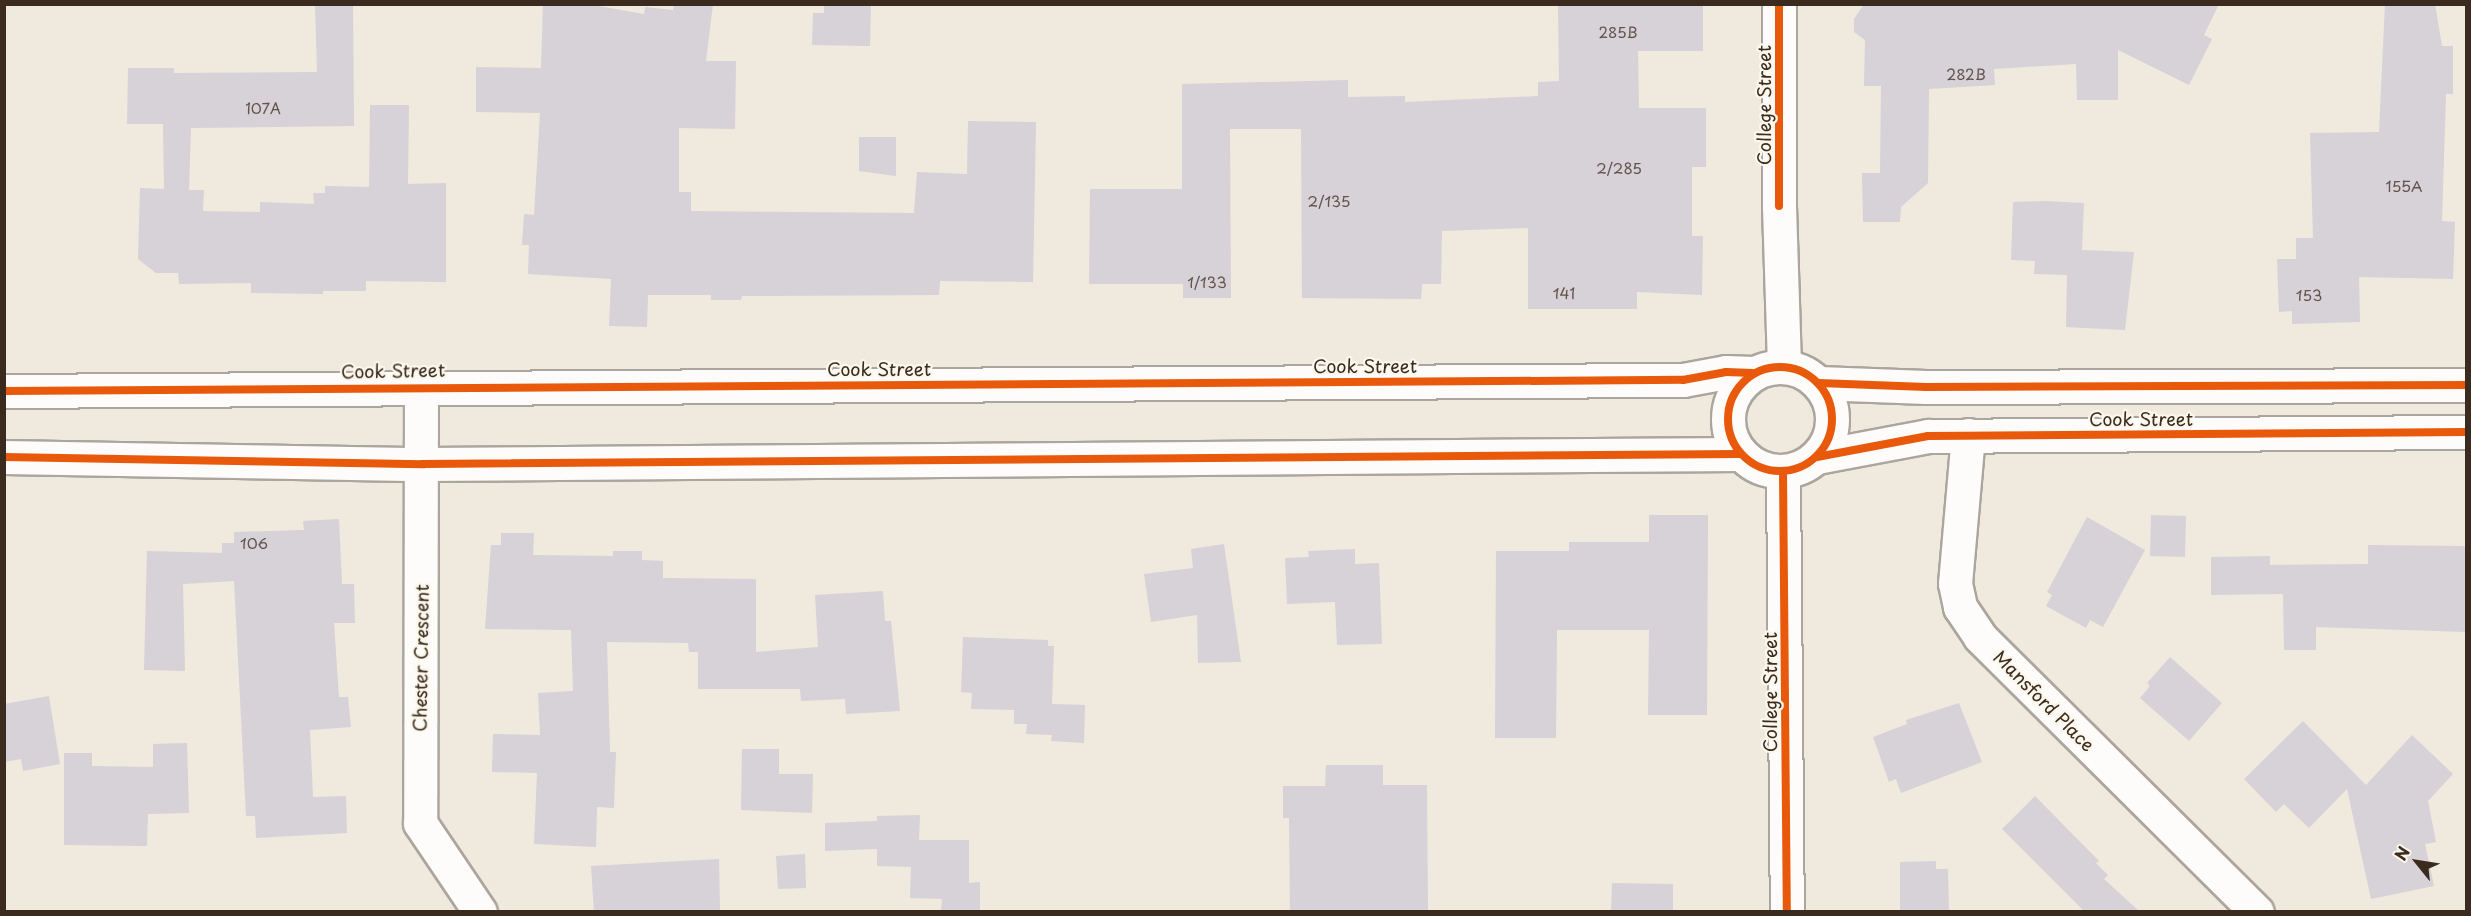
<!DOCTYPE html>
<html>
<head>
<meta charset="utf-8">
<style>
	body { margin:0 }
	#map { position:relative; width:2471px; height:916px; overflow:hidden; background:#efe9de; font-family:"Playpen Sans",sans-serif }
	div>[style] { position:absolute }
	.building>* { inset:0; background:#d7d1d8 }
	.roads { filter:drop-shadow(2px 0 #aba59d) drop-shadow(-2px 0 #aba59d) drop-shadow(0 2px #aba59d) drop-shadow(0 -2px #aba59d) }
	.minor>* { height:33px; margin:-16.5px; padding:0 16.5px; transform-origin:16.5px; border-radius:16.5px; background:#fdfcfa }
	.minor>.ring { margin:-16.5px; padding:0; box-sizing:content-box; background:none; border:33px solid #fdfcfa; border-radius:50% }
	.cycleway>* { height:8px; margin:-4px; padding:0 4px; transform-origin:4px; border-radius:4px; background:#e8590c }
	.cycleway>.ring { margin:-4px; padding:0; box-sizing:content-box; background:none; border:8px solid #e8590c; border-radius:50% }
	span { translate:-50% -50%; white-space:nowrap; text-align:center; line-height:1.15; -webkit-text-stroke:4.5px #fbf7ec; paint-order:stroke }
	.number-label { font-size:15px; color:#62544c }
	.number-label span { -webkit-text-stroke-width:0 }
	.street-label { font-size:18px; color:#3b2a1e }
	.frame { position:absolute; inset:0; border:6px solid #3b2a1e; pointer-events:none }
	.north { position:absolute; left:2387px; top:832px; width:60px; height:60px; -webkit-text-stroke:4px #fbf7ec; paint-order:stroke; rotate:300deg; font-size:16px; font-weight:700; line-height:24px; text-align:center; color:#3b2a1e }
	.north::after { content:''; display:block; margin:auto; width:21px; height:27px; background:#3b2a1e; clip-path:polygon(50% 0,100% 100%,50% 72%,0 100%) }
</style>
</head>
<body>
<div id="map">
	<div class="building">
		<div style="clip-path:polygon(315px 4px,353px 4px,354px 126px,191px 128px,189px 190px,204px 190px,203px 211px,260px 212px,260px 202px,314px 204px,313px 193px,325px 193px,325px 186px,369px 187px,370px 105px,409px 105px,408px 184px,446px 183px,446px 282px,366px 281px,366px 291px,323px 291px,323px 294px,251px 293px,251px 283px,179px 284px,178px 273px,156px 273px,138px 259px,140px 188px,164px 189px,163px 124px,127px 124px,128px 68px,174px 68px,174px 73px,317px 72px)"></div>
		<div style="clip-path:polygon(543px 4px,587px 4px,644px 14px,645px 7px,673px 10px,674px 4px,713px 4px,706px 61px,736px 61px,735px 129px,679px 128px,679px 192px,691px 192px,691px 211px,914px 213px,917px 172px,967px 174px,968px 121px,1036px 122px,1033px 282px,940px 281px,939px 295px,742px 296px,741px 300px,711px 300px,711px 295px,648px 295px,647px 327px,609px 326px,611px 279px,528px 274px,529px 245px,522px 245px,524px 214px,534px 215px,540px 113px,476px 112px,476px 67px,541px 68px)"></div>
		<div style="clip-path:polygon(824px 4px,871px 4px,870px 46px,812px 45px,813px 13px,824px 13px)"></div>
		<div style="clip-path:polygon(1558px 4px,1703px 4px,1703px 51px,1638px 51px,1639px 108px,1706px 108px,1706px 167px,1692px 167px,1692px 236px,1703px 236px,1702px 295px,1637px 292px,1637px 309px,1528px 309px,1528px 228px,1442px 231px,1441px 284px,1422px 284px,1421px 299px,1302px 298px,1301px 129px,1230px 129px,1231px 298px,1183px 298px,1183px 284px,1089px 284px,1090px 189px,1182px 189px,1182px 84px,1348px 80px,1348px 97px,1405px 96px,1405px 102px,1538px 96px,1538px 82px,1559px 81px)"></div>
		<div style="clip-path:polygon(1864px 4px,2219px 4px,2204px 35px,2212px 39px,2189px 85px,2118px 50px,2118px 100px,2077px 100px,2076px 64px,1994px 69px,1995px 85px,1929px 89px,1928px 183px,1901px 207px,1900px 222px,1863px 222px,1862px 173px,1880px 173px,1881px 86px,1864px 86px,1865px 40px,1854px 32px,1854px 19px)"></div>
		<div style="clip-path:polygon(2385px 4px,2435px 4px,2442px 46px,2453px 46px,2453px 94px,2446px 94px,2442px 221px,2455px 222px,2453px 279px,2359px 277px,2360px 322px,2292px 324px,2292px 311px,2279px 312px,2277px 259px,2296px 259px,2296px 238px,2313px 238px,2310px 133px,2379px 132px)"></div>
		<div style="clip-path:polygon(859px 137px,896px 137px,896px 176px,859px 171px)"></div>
		<div style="clip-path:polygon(2044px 201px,2084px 203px,2082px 250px,2134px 252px,2125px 330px,2066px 327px,2067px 275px,2034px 274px,2035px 261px,2011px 260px,2013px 202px)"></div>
		<div style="clip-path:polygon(1649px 515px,1708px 515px,1707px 715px,1648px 715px,1649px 630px,1557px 630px,1556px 738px,1495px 738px,1496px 551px,1569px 551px,1569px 542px,1649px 542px)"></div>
		<div style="clip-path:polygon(2151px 515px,2186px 516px,2185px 557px,2150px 556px)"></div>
		<div style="clip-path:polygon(2087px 517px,2145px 550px,2103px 627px,2090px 620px,2086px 628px,2046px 606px,2052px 595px,2047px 592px)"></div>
		<div style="clip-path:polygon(339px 519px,342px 584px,354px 584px,355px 623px,334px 623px,339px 697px,348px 697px,351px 727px,310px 730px,313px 797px,346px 796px,347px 833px,256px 838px,255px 816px,246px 816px,234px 581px,183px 584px,185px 671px,144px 670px,147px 551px,222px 553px,222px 543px,234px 543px,234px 532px,304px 530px,303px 521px)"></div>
		<div style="clip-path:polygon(501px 533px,534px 533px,533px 555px,613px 556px,613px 551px,642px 551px,642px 560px,663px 561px,663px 578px,756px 579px,756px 652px,818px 647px,815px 595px,883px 591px,885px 621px,891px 621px,900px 711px,846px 714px,845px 699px,801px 701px,800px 689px,698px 689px,698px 652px,689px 652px,688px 643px,607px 642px,610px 752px,616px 752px,614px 808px,597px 807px,596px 847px,534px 844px,537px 773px,492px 772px,493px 734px,540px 735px,538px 693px,573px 691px,571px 630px,485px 629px,491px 545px,501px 545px)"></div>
		<div style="clip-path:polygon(1224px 544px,1241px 662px,1198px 663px,1197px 615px,1151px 622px,1144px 574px,1193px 568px,1191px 549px)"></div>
		<div style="clip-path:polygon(2368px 545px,2466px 546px,2466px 632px,2316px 627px,2316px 650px,2284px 650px,2283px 594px,2211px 595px,2211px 557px,2270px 556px,2270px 565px,2368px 564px)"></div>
		<div style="clip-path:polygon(1355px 549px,1355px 564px,1379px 563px,1382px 644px,1337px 645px,1335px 602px,1287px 604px,1285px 558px,1309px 557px,1308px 551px)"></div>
		<div style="clip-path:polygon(963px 637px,1048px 640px,1048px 646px,1054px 646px,1052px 704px,1085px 705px,1084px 743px,1051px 741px,1052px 735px,1026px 734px,1027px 724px,1014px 724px,1014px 710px,971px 709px,972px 693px,961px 692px)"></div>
		<div style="clip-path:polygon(2170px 657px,2222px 703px,2189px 741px,2140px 698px,2150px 686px,2147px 683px)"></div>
		<div style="clip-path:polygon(49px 696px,60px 764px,23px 771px,21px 759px,4px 762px,4px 704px)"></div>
		<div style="clip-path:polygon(1959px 703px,1982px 762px,1901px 793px,1896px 779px,1889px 782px,1873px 737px,1907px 724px,1906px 720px)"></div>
		<div style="clip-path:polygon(2303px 721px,2366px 785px,2412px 735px,2453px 774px,2428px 801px,2436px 842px,2425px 844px,2434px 886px,2371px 899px,2347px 789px,2309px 828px,2284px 804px,2276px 812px,2244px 779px)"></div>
		<div style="clip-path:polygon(187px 743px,189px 813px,148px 814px,147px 846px,64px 845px,64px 753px,92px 753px,92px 766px,153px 767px,153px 744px)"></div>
		<div style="clip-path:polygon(742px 749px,779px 749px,779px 774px,813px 774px,812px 813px,741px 810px)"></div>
		<div style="clip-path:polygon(1326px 765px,1383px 765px,1383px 785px,1427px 785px,1428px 912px,1290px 912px,1289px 818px,1283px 818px,1283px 786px,1325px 786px)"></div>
		<div style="clip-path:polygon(2035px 796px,2099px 861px,2096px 863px,2108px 875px,2104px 879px,2140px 912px,2085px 912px,2002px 829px)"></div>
		<div style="clip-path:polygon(920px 815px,919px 840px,969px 840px,969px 883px,980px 882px,980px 912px,941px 912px,942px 899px,910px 898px,911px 867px,877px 866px,877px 849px,825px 851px,825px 823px,877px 821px,877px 816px)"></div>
		<div style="clip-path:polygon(805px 854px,806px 888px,778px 889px,776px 856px)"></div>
		<div style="clip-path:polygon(719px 859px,720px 912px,594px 912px,591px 866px)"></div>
		<div style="clip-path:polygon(1936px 861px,1936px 869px,1948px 869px,1949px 912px,1900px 912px,1900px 862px)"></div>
		<div style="clip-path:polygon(1612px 883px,1673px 884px,1673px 912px,1611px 912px)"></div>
	</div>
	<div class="roads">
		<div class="minor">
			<div style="left:1779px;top:4px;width:202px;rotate:90deg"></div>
			<div style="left:1779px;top:206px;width:160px;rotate:88.2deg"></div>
			<div class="ring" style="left:1728px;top:367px;width:71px;height:71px"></div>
			<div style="left:1819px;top:383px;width:107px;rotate:2.1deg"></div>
			<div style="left:1926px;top:387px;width:540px;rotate:-0.21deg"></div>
			<div style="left:421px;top:386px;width:437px;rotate:90.1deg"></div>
			<div style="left:420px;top:823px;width:107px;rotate:56deg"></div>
			<div style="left:4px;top:391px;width:1679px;rotate:-0.38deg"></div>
			<div style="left:1683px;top:380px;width:44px;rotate:-10.5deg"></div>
			<div style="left:1726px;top:372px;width:27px;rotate:2deg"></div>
			<div style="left:1968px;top:435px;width:149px;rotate:95deg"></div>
			<div style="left:1955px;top:583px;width:25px;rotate:78deg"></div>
			<div style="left:1960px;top:607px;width:36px;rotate:56deg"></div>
			<div style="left:1980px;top:637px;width:390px;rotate:44.8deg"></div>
			<div style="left:4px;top:457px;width:419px;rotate:1deg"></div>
			<div style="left:423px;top:464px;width:1317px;rotate:-0.44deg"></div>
			<div style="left:1817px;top:457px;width:113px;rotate:-10.7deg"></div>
			<div style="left:1928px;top:436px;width:538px;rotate:-0.43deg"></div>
			<div style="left:1783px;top:472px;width:440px;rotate:89.5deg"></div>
		</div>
	</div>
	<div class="cycleway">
		<div style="left:1779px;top:206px;width:202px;rotate:-90deg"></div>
		<div class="ring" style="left:1728px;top:367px;width:96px;height:96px"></div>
		<div style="left:1819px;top:383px;width:107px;rotate:2.1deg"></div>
		<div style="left:1926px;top:387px;width:540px;rotate:-0.21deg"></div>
		<div style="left:4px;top:391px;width:1679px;rotate:-0.38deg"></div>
		<div style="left:1683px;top:380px;width:44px;rotate:-10.5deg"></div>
		<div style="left:1726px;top:372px;width:27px;rotate:2deg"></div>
		<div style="left:4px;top:457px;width:419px;rotate:1deg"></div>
		<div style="left:423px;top:464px;width:1317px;rotate:-0.44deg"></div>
		<div style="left:1817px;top:457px;width:113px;rotate:-10.7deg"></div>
		<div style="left:1928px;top:436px;width:538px;rotate:-0.43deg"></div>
		<div style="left:1783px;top:472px;width:440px;rotate:89.5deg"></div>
	</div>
	<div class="number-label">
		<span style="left:1618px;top:32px">285B</span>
		<span style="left:1966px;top:74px">282B</span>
		<span style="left:263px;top:108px">107A</span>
		<span style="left:1619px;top:168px">2/285</span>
		<span style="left:2404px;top:186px">155A</span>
		<span style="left:1329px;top:201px">2/135</span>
		<span style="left:1207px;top:282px">1/133</span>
		<span style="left:1564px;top:293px">141</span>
		<span style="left:2309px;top:295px">153</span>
		<span style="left:254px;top:543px">106</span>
	</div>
	<div class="street-label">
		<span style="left:1764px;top:105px;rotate:-90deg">College Street</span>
		<span style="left:1365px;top:366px">Cook Street</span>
		<span style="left:879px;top:369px">Cook Street</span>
		<span style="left:393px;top:371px;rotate:-1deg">Cook Street</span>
		<span style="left:2141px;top:419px">Cook Street</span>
		<span style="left:421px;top:658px;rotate:-89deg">Chester Crescent</span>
		<span style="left:1770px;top:692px;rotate:-90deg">College Street</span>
		<span style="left:2044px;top:701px;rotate:45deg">Mansford Place</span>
	</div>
	<div class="frame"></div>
	<div class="north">N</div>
</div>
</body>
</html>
